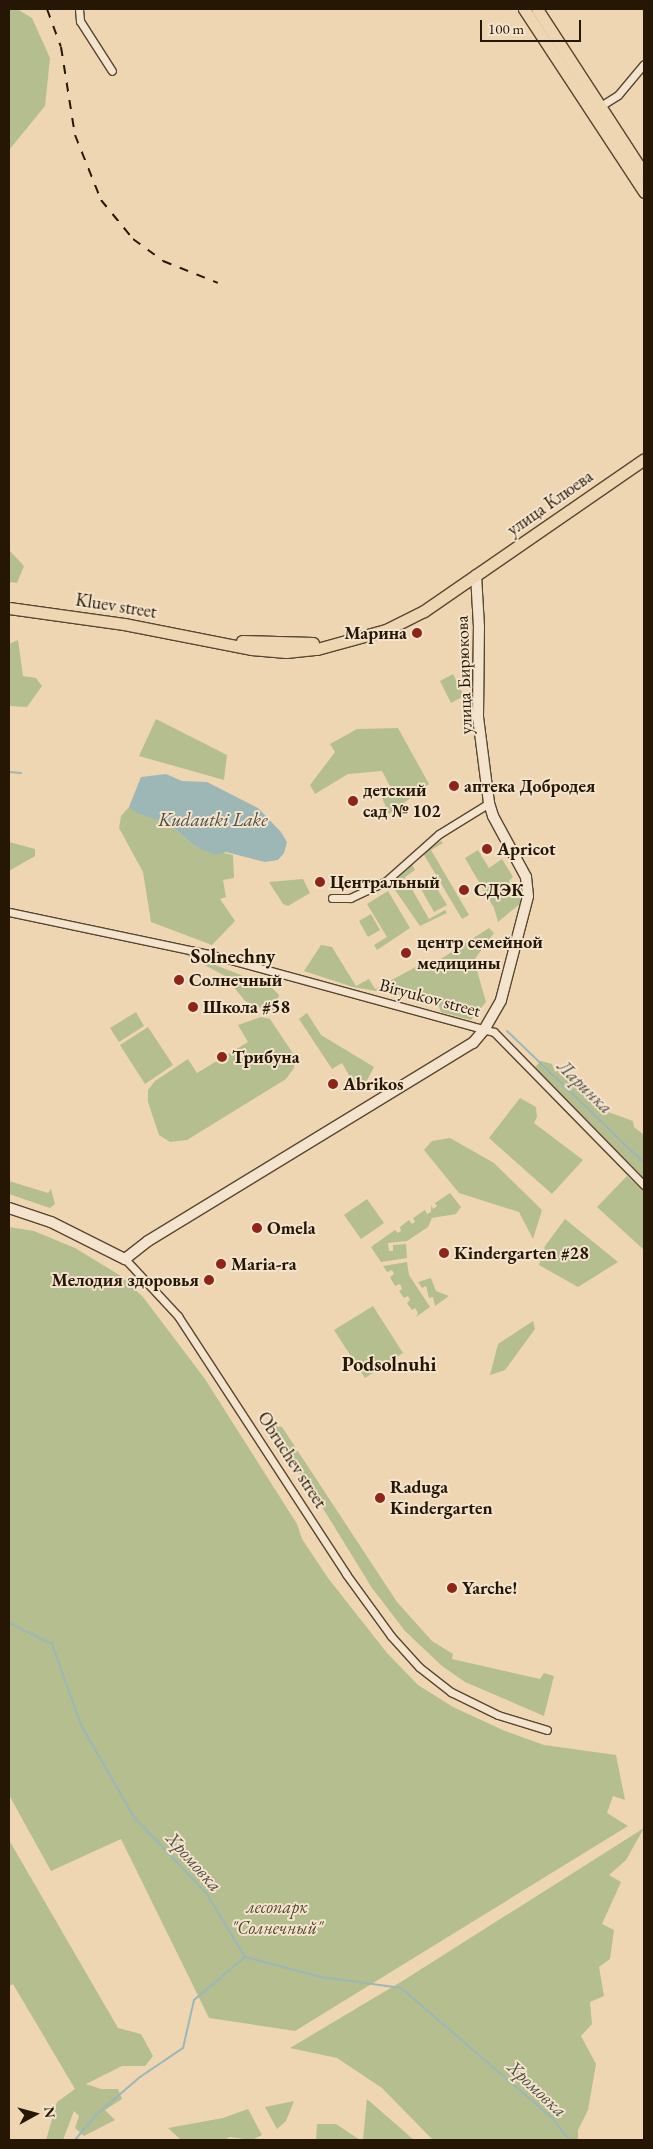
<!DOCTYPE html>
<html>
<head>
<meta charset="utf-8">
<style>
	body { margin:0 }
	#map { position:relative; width:653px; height:2149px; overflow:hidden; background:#eed6b3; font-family:"EB Garamond",serif }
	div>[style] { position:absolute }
	.green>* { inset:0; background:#b5be8f }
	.water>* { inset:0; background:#9cb7b6 }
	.stream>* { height:2px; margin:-1px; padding:0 1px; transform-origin:1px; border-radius:1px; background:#9cb7b6 }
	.roads { filter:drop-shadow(1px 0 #57472f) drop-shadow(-1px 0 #57472f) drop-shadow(0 1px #57472f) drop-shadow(0 -1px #57472f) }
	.street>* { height:7px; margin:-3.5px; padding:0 3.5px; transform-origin:3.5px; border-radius:3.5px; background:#f4e4ce }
	.secondary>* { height:10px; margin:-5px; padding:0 5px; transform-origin:5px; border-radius:5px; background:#f4e4ce }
	.primary>* { height:11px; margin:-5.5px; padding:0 5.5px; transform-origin:5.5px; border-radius:5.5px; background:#eed6b3 }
	.rail>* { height:2px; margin-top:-1px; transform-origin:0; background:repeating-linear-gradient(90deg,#251703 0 9px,transparent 0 18px) }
	.dots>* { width:14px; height:14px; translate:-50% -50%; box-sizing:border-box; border:2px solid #f4e4ce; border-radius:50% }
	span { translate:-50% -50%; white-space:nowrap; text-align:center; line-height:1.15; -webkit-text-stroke:4px #f4e4ce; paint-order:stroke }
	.street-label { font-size:18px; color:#251703 }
	.poi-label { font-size:18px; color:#251703; font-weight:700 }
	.right { translate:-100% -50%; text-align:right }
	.left { translate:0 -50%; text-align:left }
	.park-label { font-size:18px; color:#50492d; font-style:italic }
	.water-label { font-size:19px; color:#4f4f42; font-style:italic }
	.quarter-label { font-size:20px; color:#251703; font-weight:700 }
	.frame { position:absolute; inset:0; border:10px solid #251703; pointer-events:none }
	.north { position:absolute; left:10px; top:2089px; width:50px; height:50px; -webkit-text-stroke:4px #f4e4ce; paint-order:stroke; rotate:83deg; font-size:14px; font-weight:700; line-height:20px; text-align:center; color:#251703 }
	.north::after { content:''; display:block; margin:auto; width:18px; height:22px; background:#251703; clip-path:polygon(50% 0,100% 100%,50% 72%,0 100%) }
	.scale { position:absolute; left:480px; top:20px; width:101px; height:22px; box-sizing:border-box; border:2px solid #251703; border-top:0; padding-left:6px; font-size:15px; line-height:18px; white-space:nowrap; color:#251703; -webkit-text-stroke:4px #f4e4ce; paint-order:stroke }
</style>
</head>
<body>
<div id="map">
	<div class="green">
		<div style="clip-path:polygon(9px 9px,17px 9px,32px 18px,50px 58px,45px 106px,9px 150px)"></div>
		<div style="clip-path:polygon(9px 550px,24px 566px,17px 583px,9px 582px)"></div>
		<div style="clip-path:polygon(18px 640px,23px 676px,36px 678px,42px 686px,27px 707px,9px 706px,9px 644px)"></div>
		<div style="clip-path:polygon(453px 674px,464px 696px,451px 703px,440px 681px)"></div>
		<div style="clip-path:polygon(156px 719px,227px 755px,224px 780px,139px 756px)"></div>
		<div style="clip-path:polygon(398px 728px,429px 784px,389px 814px,382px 798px,392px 790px,382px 771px,348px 774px,315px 794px,310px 785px,335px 752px,330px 744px,357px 729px)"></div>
		<div style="clip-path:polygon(129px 807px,169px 824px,196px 847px,233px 855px,234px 878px,223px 880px,226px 897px,220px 899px,235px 921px,212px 945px,151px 922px,143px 872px,119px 828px,121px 816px)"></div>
		<div style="clip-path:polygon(441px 841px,443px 843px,431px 850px,469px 915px,462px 919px,423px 853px)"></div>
		<div style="clip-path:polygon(9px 842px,35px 849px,35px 856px,9px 871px)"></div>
		<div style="clip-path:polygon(478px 850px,489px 868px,502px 859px,513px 877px,509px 881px,522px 902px,498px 922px,494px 908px,465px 858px)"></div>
		<div style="clip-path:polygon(412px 865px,415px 870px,405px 877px,429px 919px,445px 910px,447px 913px,420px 926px,395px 890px,395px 881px)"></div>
		<div style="clip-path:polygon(303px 879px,310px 893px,288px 906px,283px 904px,269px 882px)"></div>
		<div style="clip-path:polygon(433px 882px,447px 905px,434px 912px,421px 889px)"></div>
		<div style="clip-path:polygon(388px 891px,410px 928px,377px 950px,374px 945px,387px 937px,367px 904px)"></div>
		<div style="clip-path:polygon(371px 914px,380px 930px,368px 937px,359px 921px)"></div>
		<div style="clip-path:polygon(489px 928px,494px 933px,474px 960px,486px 1002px,471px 1020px,441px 1012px,438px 1004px,422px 999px,353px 987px,304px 971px,321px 945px,332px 947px,356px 986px,369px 979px,375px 989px,425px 962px,436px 962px)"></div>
		<div style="clip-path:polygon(177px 950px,271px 987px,279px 995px,273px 1013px,245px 1001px,225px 976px)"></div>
		<div style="clip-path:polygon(136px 1012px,144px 1026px,119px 1042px,110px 1028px)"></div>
		<div style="clip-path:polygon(307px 1013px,321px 1035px,374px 1067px,363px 1088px,354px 1084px,342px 1063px,332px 1069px,299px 1019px)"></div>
		<div style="clip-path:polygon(261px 1017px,270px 1019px,294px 1055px,294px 1068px,286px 1079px,187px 1140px,170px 1142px,159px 1135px,148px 1102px,148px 1090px,155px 1081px,188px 1059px,197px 1073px,248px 1042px,238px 1025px)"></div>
		<div style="clip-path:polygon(148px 1027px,173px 1065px,145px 1084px,120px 1045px)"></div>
		<div style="clip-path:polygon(541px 1061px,552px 1064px,555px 1072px,562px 1069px,568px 1080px,602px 1101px,608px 1112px,633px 1121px,634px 1127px,644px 1135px,644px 1178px,535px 1067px)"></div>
		<div style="clip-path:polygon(520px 1098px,536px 1107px,537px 1117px,534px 1123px,583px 1160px,552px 1194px,489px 1138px)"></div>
		<div style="clip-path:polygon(450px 1138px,494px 1163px,542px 1210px,533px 1239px,519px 1212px,459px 1193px,424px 1150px,432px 1141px)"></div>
		<div style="clip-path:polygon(627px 1176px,644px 1192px,644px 1250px,597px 1207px)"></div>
		<div style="clip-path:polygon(9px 1181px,48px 1193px,51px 1189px,55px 1204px,50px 1208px,9px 1194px)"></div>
		<div style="clip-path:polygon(450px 1193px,461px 1207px,456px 1214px,432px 1218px,428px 1227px,407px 1241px,388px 1243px,389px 1251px,393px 1251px,393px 1245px,406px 1244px,407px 1258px,381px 1262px,371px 1247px,395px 1230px,398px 1233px,401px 1231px,400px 1227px,409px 1220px,412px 1224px,415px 1222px,413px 1218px,425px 1210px,427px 1214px,431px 1212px,431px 1205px,433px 1209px,437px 1206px,435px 1203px)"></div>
		<div style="clip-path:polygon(367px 1199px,384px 1223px,361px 1239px,344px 1215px)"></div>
		<div style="clip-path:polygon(565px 1219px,618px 1262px,578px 1287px,539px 1265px,545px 1246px)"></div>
		<div style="clip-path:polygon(9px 1227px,34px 1231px,75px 1248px,121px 1276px,143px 1297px,205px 1379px,297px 1524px,302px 1539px,328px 1578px,387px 1653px,418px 1685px,453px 1707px,505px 1731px,544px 1745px,616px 1755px,625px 1800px,613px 1796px,607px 1813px,628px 1826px,295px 2031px,209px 2018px,121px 1839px,51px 1871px,9px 1795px)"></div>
		<div style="clip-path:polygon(407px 1262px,409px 1275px,430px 1307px,416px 1317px,418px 1313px,415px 1308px,412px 1310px,407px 1303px,410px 1300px,408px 1296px,404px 1298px,399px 1291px,402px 1289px,400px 1284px,395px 1286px,390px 1277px,394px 1274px,392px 1270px,387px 1272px,383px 1266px)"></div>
		<div style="clip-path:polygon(431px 1278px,436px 1291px,449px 1296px,435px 1306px,433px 1297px,429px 1298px,426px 1286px,422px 1288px,418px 1282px)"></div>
		<div style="clip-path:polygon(373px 1306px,403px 1353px,365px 1378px,334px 1330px)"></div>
		<div style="clip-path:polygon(533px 1321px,535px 1329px,505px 1370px,490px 1375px,498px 1344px)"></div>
		<div style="clip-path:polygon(266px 1425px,282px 1427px,397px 1602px,432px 1641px,453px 1654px,452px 1659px,540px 1679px,544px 1673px,554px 1676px,544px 1716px,465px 1682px,442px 1666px,405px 1631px,372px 1588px,316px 1497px)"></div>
		<div style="clip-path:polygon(644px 1828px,626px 1860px,609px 1875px,621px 1882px,602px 1924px,614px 1930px,610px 1959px,599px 1967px,604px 1996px,590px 2002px,592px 2024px,581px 2036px,596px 2064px,588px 2110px,578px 2130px,578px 2140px,433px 2140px,382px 2088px,337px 2058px,290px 2048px,404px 1980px)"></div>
		<div style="clip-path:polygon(9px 1840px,118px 2028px,141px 2034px,153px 2056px,145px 2066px,122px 2066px,86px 2084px,101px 2089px,118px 2089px,122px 2099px,105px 2110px,115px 2120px,84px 2136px,75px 2128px,79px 2116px,74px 2111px,63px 2140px,46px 2140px,57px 2102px,75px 2089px,13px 1984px,9px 1986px)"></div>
		<div style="clip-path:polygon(367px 2099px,414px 2140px,363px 2140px)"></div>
		<div style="clip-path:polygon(294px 2101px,286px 2121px,277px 2129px,265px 2107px)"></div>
		<div style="clip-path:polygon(248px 2109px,262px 2135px,252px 2140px,230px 2137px,224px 2140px,181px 2140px,168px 2128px,223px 2118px)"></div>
		<div style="clip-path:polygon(317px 2124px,336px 2124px,360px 2140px,316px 2140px)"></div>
	</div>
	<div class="water">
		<div style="clip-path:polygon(166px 774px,182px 781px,207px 782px,258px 808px,281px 832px,287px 842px,284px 853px,278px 860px,265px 862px,226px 852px,216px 855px,196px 847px,169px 824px,137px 813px,129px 807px,141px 777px)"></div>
	</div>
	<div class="stream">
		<div style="left:9px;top:772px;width:12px;rotate:5deg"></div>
		<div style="left:507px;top:1031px;width:190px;rotate:43.9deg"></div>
		<div style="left:9px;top:1623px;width:48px;rotate:26deg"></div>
		<div style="left:52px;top:1644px;width:86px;rotate:70.3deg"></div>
		<div style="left:81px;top:1725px;width:106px;rotate:60.1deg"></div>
		<div style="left:134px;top:1817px;width:106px;rotate:46.5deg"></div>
		<div style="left:207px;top:1894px;width:74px;rotate:58.9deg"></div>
		<div style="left:245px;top:1957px;width:79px;rotate:14.7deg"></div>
		<div style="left:321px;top:1977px;width:81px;rotate:7.8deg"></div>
		<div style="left:401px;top:1988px;width:199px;rotate:40.7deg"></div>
		<div style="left:552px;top:2118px;width:28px;rotate:52deg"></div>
		<div style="left:75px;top:2140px;width:33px;rotate:-50deg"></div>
		<div style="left:96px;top:2115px;width:58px;rotate:-40.8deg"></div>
		<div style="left:140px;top:2077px;width:52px;rotate:-34deg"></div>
		<div style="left:183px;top:2048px;width:49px;rotate:-77.1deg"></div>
		<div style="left:194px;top:2000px;width:67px;rotate:-40.1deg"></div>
	</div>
	<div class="roads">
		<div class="street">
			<div style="left:79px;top:9px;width:12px;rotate:85deg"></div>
			<div style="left:80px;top:21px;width:59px;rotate:57.4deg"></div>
			<div style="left:599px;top:107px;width:22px;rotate:-32deg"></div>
			<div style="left:618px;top:95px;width:40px;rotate:-50deg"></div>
			<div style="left:332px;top:898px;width:18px"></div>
			<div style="left:350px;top:898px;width:40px;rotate:-25deg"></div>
			<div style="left:386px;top:881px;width:71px;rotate:-41.6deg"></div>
			<div style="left:439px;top:834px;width:59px;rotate:-31.8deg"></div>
			<div style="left:9px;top:912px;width:204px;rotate:11.9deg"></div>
			<div style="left:209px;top:954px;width:295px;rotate:15.3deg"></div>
			<div style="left:494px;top:1032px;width:214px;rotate:45.6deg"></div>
			<div style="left:125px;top:1259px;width:78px;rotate:47.1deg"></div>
			<div style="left:178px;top:1316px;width:308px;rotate:56.9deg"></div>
			<div style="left:346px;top:1574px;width:77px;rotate:54deg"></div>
			<div style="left:391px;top:1636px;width:42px;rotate:47.9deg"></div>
			<div style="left:419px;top:1667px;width:41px;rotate:38deg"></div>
			<div style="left:451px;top:1692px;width:52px;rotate:26.1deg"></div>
			<div style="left:498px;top:1715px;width:51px;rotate:17deg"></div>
		</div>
		<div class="secondary">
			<div style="left:9px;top:1208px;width:44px;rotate:18.4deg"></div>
			<div style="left:51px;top:1222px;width:83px;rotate:26.6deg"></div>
			<div style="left:125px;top:1259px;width:29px;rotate:-38deg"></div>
			<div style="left:148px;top:1241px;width:381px;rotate:-31.4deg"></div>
			<div style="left:473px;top:1043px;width:17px;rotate:-50deg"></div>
			<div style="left:484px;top:1030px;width:34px;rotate:-60deg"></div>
			<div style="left:501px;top:1000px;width:107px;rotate:-75.4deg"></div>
			<div style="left:528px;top:896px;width:19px;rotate:-96deg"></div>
			<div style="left:526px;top:877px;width:69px;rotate:-118.4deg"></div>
			<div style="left:493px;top:816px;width:14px;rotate:-107deg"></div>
			<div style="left:489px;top:803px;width:87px;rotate:-97.3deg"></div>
			<div style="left:478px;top:717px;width:90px;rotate:-89.4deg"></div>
			<div style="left:479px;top:627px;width:52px;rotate:-93.3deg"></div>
		</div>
		<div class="primary">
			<div style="left:524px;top:9px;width:219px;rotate:56.7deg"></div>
			<div style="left:537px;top:9px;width:197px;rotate:57deg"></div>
			<div style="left:9px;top:608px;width:116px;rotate:7.9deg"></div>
			<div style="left:124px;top:624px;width:129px;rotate:11.1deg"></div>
			<div style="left:251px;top:649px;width:35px;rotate:5deg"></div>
			<div style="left:286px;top:652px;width:31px;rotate:-6deg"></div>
			<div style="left:317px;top:649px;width:72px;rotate:-15.4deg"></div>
			<div style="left:386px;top:630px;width:42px;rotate:-26.6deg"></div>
			<div style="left:424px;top:611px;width:267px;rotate:-34.6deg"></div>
			<div style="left:242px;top:641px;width:71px;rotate:1.6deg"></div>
		</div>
	</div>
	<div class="rail">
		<div style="left:47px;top:9px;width:40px;rotate:69.8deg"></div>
		<div style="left:61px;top:47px;width:89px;rotate:81deg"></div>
		<div style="left:75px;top:135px;width:70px;rotate:68.2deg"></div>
		<div style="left:101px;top:200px;width:50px;rotate:50.6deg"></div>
		<div style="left:133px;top:239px;width:37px;rotate:36deg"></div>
		<div style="left:163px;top:261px;width:59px;rotate:21.8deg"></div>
	</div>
	<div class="dots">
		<div style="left:417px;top:633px;background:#8f2418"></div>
		<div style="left:454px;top:786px;background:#8f2418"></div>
		<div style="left:353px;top:801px;background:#8f2418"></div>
		<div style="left:487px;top:849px;background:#8f2418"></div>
		<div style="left:320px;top:882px;background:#8f2418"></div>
		<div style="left:464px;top:890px;background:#8f2418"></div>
		<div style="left:406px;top:953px;background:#8f2418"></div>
		<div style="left:179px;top:980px;background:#8f2418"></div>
		<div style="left:193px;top:1007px;background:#8f2418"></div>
		<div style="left:222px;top:1057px;background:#8f2418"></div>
		<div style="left:333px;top:1084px;background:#8f2418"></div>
		<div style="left:257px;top:1228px;background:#8f2418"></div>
		<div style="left:444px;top:1253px;background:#8f2418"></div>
		<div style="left:221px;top:1264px;background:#8f2418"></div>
		<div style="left:209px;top:1280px;background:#8f2418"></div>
		<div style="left:380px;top:1498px;background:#8f2418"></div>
		<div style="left:452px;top:1588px;background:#8f2418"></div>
	</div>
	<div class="street-label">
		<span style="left:550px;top:503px;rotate:-35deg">улица Клюева</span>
		<span style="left:116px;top:606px;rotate:9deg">Kluev street</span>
		<span style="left:464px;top:675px;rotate:-92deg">улица Бирюкова</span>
		<span style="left:430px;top:998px;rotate:15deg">Biryukov street</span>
		<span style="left:292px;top:1460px;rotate:57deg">Obruchev street</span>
	</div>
	<div class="poi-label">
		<span class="right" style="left:407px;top:633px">Марина</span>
		<span class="left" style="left:464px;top:786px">аптека Добродея</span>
		<span class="left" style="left:363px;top:801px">детский<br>сад № 102</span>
		<span class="left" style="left:497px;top:849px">Apricot</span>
		<span class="left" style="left:330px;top:882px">Центральный</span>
		<span class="left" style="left:474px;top:890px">СДЭК</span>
		<span class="left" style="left:417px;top:953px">центр семейной<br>медицины</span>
		<span class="left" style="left:189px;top:980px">Солнечный</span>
		<span class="left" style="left:203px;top:1007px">Школа #58</span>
		<span class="left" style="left:232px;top:1057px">Трибуна</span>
		<span class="left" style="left:343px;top:1084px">Abrikos</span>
		<span class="left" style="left:267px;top:1228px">Omela</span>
		<span class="left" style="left:454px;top:1253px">Kindergarten #28</span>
		<span class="left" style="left:231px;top:1264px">Maria-ra</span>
		<span class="right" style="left:199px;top:1280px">Мелодия здоровья</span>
		<span class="left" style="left:390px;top:1498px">Raduga<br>Kindergarten</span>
		<span class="left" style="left:462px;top:1588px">Yarche!</span>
	</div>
	<div class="park-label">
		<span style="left:277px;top:1918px">лесопарк<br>"Солнечный"</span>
	</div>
	<div class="water-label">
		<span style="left:213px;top:820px">Kudautki Lake</span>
		<span style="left:585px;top:1087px;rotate:44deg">Ларинка</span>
		<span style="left:194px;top:1862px;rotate:48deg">Хромовка</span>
		<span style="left:537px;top:2089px;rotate:43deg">Хромовка</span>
	</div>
	<div class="quarter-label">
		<span style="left:233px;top:956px">Solnechny</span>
		<span style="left:389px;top:1364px">Podsolnuhi</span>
	</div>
	<div class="frame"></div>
	<div class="north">N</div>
	<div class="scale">100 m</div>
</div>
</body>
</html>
